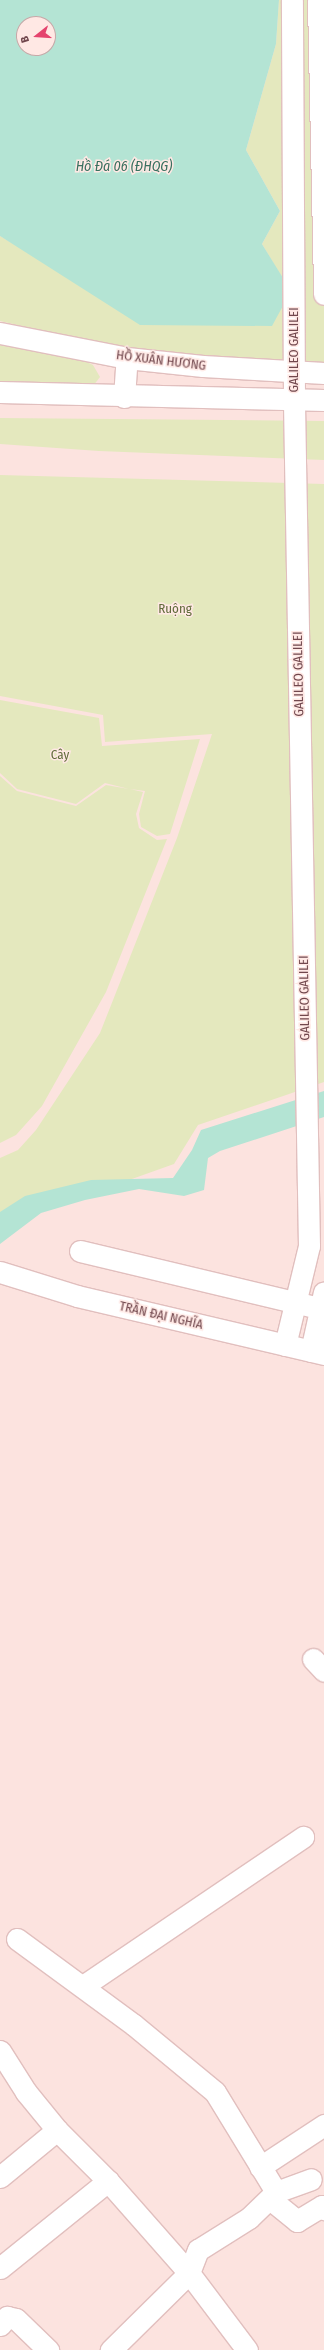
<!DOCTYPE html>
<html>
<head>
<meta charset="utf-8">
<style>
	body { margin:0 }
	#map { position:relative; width:324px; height:2350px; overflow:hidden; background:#fce3df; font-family:"Fira Sans Condensed",sans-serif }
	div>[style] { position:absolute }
	.green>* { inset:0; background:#e4e8be }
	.water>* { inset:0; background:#b4e4d4 }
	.roads { filter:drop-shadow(1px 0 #e1bfbe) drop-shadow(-1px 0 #e1bfbe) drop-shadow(0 1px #e1bfbe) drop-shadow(0 -1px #e1bfbe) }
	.minor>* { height:21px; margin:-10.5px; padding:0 10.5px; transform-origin:10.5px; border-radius:10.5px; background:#fff }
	span { translate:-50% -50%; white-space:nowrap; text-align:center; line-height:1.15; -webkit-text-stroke:3px #ffe8e4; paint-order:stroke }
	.street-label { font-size:13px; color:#71474d }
	.park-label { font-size:13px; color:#616b3b }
	.water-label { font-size:14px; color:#39705f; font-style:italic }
	.north { position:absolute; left:16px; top:16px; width:40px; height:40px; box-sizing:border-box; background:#ffe8e4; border:1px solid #c6a8a8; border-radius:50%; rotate:253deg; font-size:11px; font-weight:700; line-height:16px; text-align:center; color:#71474d }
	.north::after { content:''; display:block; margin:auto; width:14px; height:18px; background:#e5446e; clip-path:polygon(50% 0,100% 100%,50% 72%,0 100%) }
</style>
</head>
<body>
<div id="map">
	<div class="green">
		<div style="clip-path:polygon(279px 0,324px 0,324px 365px,118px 348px,0 321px,0 236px,17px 246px,290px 291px,262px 244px,280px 211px,246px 150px,276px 44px)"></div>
		<div style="clip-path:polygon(0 345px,85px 361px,93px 365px,100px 377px,93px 386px,0 390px)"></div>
		<div style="clip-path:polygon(0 418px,324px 421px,324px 460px,99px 451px,0 444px)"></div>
		<div style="clip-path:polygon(0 475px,324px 484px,324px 1082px,198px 1125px,174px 1164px,0 1226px,0 1158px,18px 1150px,36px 1130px,100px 1033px,177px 838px,212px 734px,105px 742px,103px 715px,0 696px)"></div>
		<div style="clip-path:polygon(0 700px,99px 718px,102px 746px,200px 739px,170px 834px,157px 836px,141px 827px,139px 814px,145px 791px,130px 789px,143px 792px,136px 814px,139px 828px,157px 840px,167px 839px,106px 992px,42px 1106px,16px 1135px,0 1143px,0 776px,17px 791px,76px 806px,106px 785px,129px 789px,105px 783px,76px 804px,17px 789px,0 773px)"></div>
	</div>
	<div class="water">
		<div style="clip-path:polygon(evenodd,0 0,279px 0,276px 44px,246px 150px,280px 211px,262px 244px,291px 291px,272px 326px,140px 325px,0 236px,0 0,24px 24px,48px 24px,48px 48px,24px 48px,24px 24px)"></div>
		<div style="clip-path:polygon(324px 1091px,324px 1117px,220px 1151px,208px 1158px,204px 1190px,184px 1196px,139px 1189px,85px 1200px,41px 1213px,0 1244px,0 1212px,25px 1196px,91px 1180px,173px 1178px,192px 1150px,201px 1130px)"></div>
	</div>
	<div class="roads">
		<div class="minor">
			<div style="left:318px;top:0;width:294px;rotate:88.8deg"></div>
			<div style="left:0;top:333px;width:129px;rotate:11.1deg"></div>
			<div style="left:127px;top:358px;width:76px;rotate:6deg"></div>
			<div style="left:203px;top:366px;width:121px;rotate:3.3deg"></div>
			<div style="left:0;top:392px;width:324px;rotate:1.4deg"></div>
			<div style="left:124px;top:397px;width:39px;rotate:-86deg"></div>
			<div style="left:80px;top:1251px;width:251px;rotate:13.4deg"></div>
			<div style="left:0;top:1272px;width:81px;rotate:17.3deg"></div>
			<div style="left:77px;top:1296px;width:254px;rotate:13.2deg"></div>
			<div style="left:285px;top:1345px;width:102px;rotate:-76.4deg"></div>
			<div style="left:309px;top:1246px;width:846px;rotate:-91.02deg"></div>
			<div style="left:294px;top:400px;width:400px;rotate:-90.3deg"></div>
			<div style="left:311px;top:1351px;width:60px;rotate:-77.6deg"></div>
			<div style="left:313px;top:1659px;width:16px;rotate:47deg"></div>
			<div style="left:17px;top:1939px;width:145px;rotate:36.3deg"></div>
			<div style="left:134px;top:2025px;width:105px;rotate:39.6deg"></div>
			<div style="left:215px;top:2092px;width:117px;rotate:58.6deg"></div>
			<div style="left:83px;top:1986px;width:266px;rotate:-34.1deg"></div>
			<div style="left:0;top:2051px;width:49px;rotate:57.6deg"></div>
			<div style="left:26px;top:2092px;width:49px;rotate:50.8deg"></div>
			<div style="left:57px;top:2130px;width:72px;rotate:45deg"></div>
			<div style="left:108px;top:2181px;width:123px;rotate:48.6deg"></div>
			<div style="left:189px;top:2273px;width:110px;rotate:135.4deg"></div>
			<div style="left:260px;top:2167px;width:77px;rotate:-33.3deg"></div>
			<div style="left:0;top:2177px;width:74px;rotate:-39.5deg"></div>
			<div style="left:270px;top:2199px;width:35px;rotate:39deg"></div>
			<div style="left:297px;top:2221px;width:29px;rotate:-31deg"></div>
			<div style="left:322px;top:2206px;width:4px;rotate:56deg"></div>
			<div style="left:0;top:2268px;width:139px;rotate:-38.9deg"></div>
			<div style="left:0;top:2325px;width:11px;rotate:-49deg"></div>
			<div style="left:7px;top:2317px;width:9px;rotate:13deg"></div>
			<div style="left:16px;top:2319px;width:45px;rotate:44.1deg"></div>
			<div style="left:247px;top:2350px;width:96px;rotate:-127deg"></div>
			<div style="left:189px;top:2273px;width:25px;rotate:-69deg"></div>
			<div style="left:198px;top:2250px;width:60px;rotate:-32.1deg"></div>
			<div style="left:249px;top:2218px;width:37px;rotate:-44deg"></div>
			<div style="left:276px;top:2192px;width:37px;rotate:-20deg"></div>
		</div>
	</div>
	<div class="street-label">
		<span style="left:294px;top:350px;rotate:-90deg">GALILEO GALILEI</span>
		<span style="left:161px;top:361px;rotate:7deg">HỒ XUÂN HƯƠNG</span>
		<span style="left:299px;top:674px;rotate:-91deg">GALILEO GALILEI</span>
		<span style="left:305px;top:998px;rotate:-91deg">GALILEO GALILEI</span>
		<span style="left:161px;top:1316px;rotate:13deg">TRẦN ĐẠI NGHĨA</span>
	</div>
	<div class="park-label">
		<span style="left:175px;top:609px">Ruộng</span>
		<span style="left:60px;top:755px">Cây</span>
	</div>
	<div class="water-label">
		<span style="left:124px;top:167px">Hồ Đá 06 (ĐHQG)</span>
	</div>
	<div class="north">B</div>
</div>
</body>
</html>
